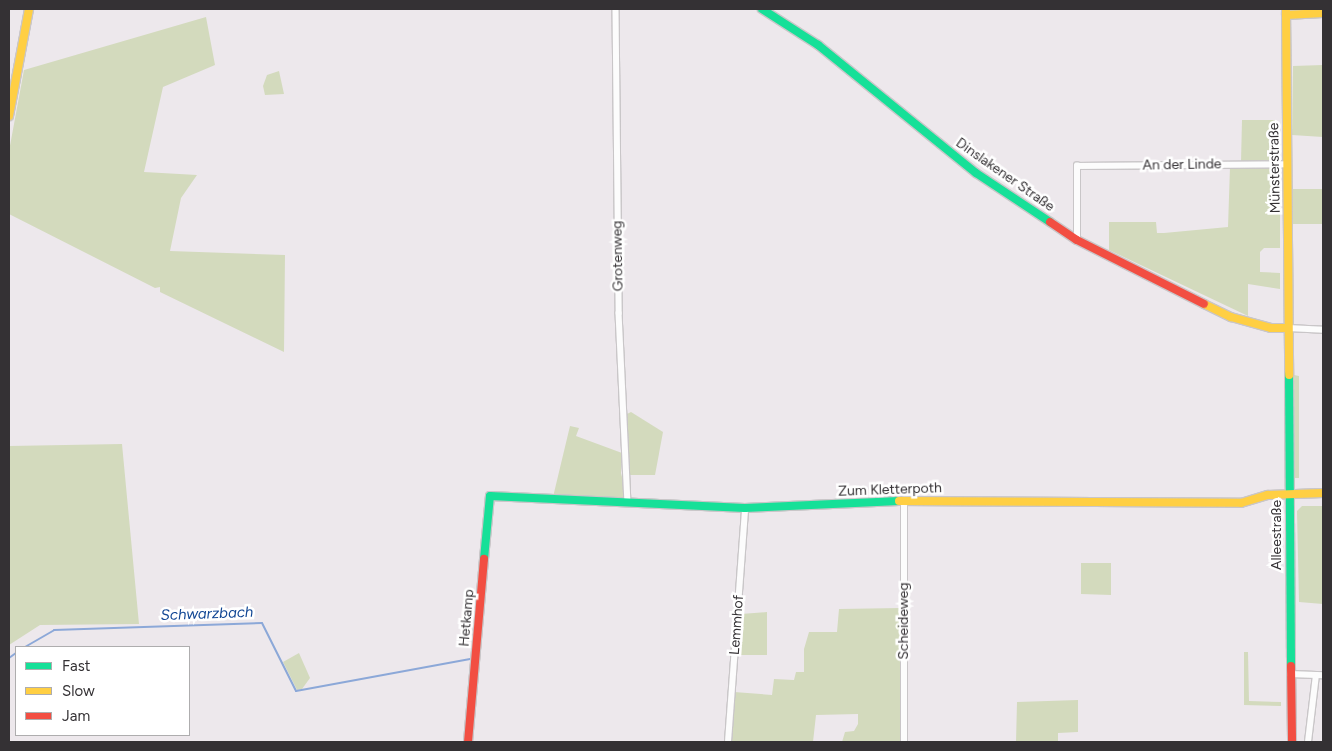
<!DOCTYPE html>
<html>
<head>
<meta charset="utf-8">
<style>
	body { margin:0 }
	#map { position:relative; width:1332px; height:751px; overflow:hidden; background:#ede8ec; font-family:Figtree,sans-serif }
	div>[style] { position:absolute }
	.green>* { inset:0; background:#d3dabd }
	.stream>* { height:2px; margin:-1px; padding:0 1px; transform-origin:1px; border-radius:1px; background:#8ca8d8 }
	.roads { filter:drop-shadow(1px 0 #c9c6c8) drop-shadow(-1px 0 #c9c6c8) drop-shadow(0 1px #c9c6c8) drop-shadow(0 -1px #c9c6c8) }
	.street>* { height:5.5px; margin:-2.75px; padding:0 2.75px; transform-origin:2.75px; border-radius:2.75px; background:#fcfcfc }
	.fast>* { height:8px; margin:-4px; padding:0 4px; transform-origin:4px; border-radius:4px; background:#16e098 }
	.slow>* { height:8px; margin:-4px; padding:0 4px; transform-origin:4px; border-radius:4px; background:#ffcf43 }
	.jam>* { height:8px; margin:-4px; padding:0 4px; transform-origin:4px; border-radius:4px; background:#f24e42 }
	span { translate:-50% -50%; white-space:nowrap; text-align:center; line-height:1.15; -webkit-text-stroke:5px #fff; paint-order:stroke }
	.street-label { font-size:14px; color:#343134 }
	.water-label { font-size:15px; color:#114694; font-style:italic }
	.frame { position:absolute; inset:0; border:10px solid #343134; pointer-events:none }
	.legend { position:absolute; left:15px; top:646px; width:175px; height:90px; box-sizing:border-box; background:#fff; border:1px solid #aeadae; margin:0; padding:6px 9px; list-style:none; font-size:15px; color:#343134 }
	.legend li { display:flex; align-items:center; gap:10px; height:25px }
	.legend b { width:25px; border:1px solid #aeadae }
</style>
</head>
<body>
<div id="map">
	<div class="green">
		<div style="clip-path:polygon(206px 17px,215px 65px,163px 87px,144px 172px,197px 175px,181px 198px,170px 251px,285px 255px,284px 352px,160px 292px,160px 287px,155px 288px,9px 214px,9px 151px,24px 70px)"></div>
		<div style="clip-path:polygon(1323px 65px,1323px 137px,1292px 135px,1293px 66px)"></div>
		<div style="clip-path:polygon(279px 71px,284px 94px,265px 95px,263px 86px,267px 75px)"></div>
		<div style="clip-path:polygon(1242px 120px,1276px 120px,1276px 162px,1241px 162px)"></div>
		<div style="clip-path:polygon(1230px 167px,1280px 167px,1280px 248px,1264px 248px,1260px 252px,1260px 272px,1280px 273px,1280px 289px,1248px 284px,1248px 316px,1109px 250px,1109px 222px,1156px 222px,1157px 233px,1164px 233px,1228px 227px)"></div>
		<div style="clip-path:polygon(1293px 189px,1323px 189px,1323px 224px,1292px 224px)"></div>
		<div style="clip-path:polygon(1294px 375px,1299px 376px,1299px 478px,1295px 478px)"></div>
		<div style="clip-path:polygon(631px 412px,663px 432px,655px 475px,630px 475px,627px 414px)"></div>
		<div style="clip-path:polygon(570px 426px,579px 428px,576px 436px,622px 453px,621px 473px,626px 494px,622px 500px,553px 497px)"></div>
		<div style="clip-path:polygon(122px 444px,139px 624px,40px 625px,9px 645px,9px 446px)"></div>
		<div style="clip-path:polygon(1302px 506px,1323px 506px,1323px 604px,1299px 602px,1297px 511px)"></div>
		<div style="clip-path:polygon(1081px 563px,1111px 563px,1111px 595px,1081px 594px)"></div>
		<div style="clip-path:polygon(900px 608px,900px 742px,842px 742px,845px 732px,854px 731px,858px 724px,858px 714px,816px 715px,813px 742px,731px 742px,734px 692px,772px 695px,774px 679px,794px 680px,796px 672px,804px 672px,804px 649px,809px 632px,837px 632px,839px 609px)"></div>
		<div style="clip-path:polygon(767px 612px,767px 655px,737px 655px,741px 614px)"></div>
		<div style="clip-path:polygon(1244px 652px,1248px 652px,1249px 701px,1281px 702px,1281px 706px,1244px 705px)"></div>
		<div style="clip-path:polygon(299px 653px,310px 678px,302px 689px,297px 690px,283px 662px)"></div>
		<div style="clip-path:polygon(1078px 700px,1078px 732px,1058px 733px,1058px 742px,1016px 742px,1017px 702px)"></div>
	</div>
	<div class="stream">
		<div style="left:25px;top:647px;width:34px;rotate:-30deg"></div>
		<div style="left:54px;top:630px;width:208px;rotate:-1.9deg"></div>
		<div style="left:262px;top:623px;width:76px;rotate:63.4deg"></div>
		<div style="left:296px;top:691px;width:177px;rotate:-10.4deg"></div>
		<div style="left:9px;top:658px;width:9px;rotate:-36deg"></div>
	</div>
	<div class="roads">
		<div class="street">
			<div style="left:616px;top:9px;width:304px;rotate:89.4deg"></div>
			<div style="left:619px;top:313px;width:190px;rotate:87.3deg"></div>
			<div style="left:1077px;top:240px;width:74px;rotate:-90deg"></div>
			<div style="left:1077px;top:166px;width:211px;rotate:-0.5deg"></div>
			<div style="left:1288px;top:328px;width:35px;rotate:3deg"></div>
			<div style="left:1290px;top:674px;width:33px;rotate:2deg"></div>
			<div style="left:728px;top:742px;width:235px;rotate:-85.8deg"></div>
			<div style="left:904px;top:742px;width:241px;rotate:-90deg"></div>
			<div style="left:1308px;top:742px;width:67px;rotate:-83.2deg"></div>
		</div>
		<div class="fast">
			<div style="left:762px;top:9px;width:67px;rotate:32.7deg"></div>
			<div style="left:818px;top:45px;width:203px;rotate:39deg"></div>
			<div style="left:976px;top:173px;width:89px;rotate:33.5deg"></div>
			<div style="left:1289px;top:375px;width:291px;rotate:89.6deg"></div>
			<div style="left:484px;top:559px;width:63px;rotate:-84.6deg"></div>
			<div style="left:490px;top:496px;width:255px;rotate:2.7deg"></div>
			<div style="left:745px;top:508px;width:154px;rotate:-2.6deg"></div>
		</div>
		<div class="slow">
			<div style="left:1286px;top:9px;width:366px;rotate:89.5deg"></div>
			<div style="left:1286px;top:15px;width:37px;rotate:-3deg"></div>
			<div style="left:9px;top:116px;width:109px;rotate:-79.4deg"></div>
			<div style="left:1204px;top:304px;width:30px;rotate:26deg"></div>
			<div style="left:1231px;top:317px;width:41px;rotate:15.4deg"></div>
			<div style="left:1271px;top:328px;width:17px"></div>
			<div style="left:899px;top:501px;width:342px;rotate:0.3deg"></div>
			<div style="left:1241px;top:503px;width:28px;rotate:-17deg"></div>
			<div style="left:1268px;top:495px;width:55px;rotate:-2.1deg"></div>
		</div>
		<div class="jam">
			<div style="left:1050px;top:222px;width:32px;rotate:34deg"></div>
			<div style="left:1077px;top:240px;width:142px;rotate:26.7deg"></div>
			<div style="left:1291px;top:666px;width:76px;rotate:89.2deg"></div>
			<div style="left:468px;top:742px;width:184px;rotate:-85deg"></div>
		</div>
	</div>
	<div class="street-label">
		<span style="left:1182px;top:165px;rotate:-1deg">An der Linde</span>
		<span style="left:1275px;top:168px;rotate:-91deg">Münsterstraße</span>
		<span style="left:1005px;top:175px;rotate:35deg">Dinslakener Straße</span>
		<span style="left:618px;top:256px;rotate:-91deg">Grotenweg</span>
		<span style="left:890px;top:490px;rotate:-2deg">Zum Kletterpoth</span>
		<span style="left:1277px;top:535px;rotate:-90deg">Alleestraße</span>
		<span style="left:467px;top:618px;rotate:-85deg">Hetkamp</span>
		<span style="left:904px;top:621px;rotate:-90deg">Scheideweg</span>
		<span style="left:737px;top:625px;rotate:-86deg">Lemmhof</span>
	</div>
	<div class="water-label">
		<span style="left:207px;top:614px;rotate:-2deg">Schwarzbach</span>
	</div>
	<div class="frame"></div>
	<ul class="legend">
	<li><b style="height:6px;background:#16e098"></b>Fast</li>
	<li><b style="height:6px;background:#ffcf43"></b>Slow</li>
	<li><b style="height:6px;background:#f24e42"></b>Jam</li>
	</ul>
</div>
</body>
</html>
